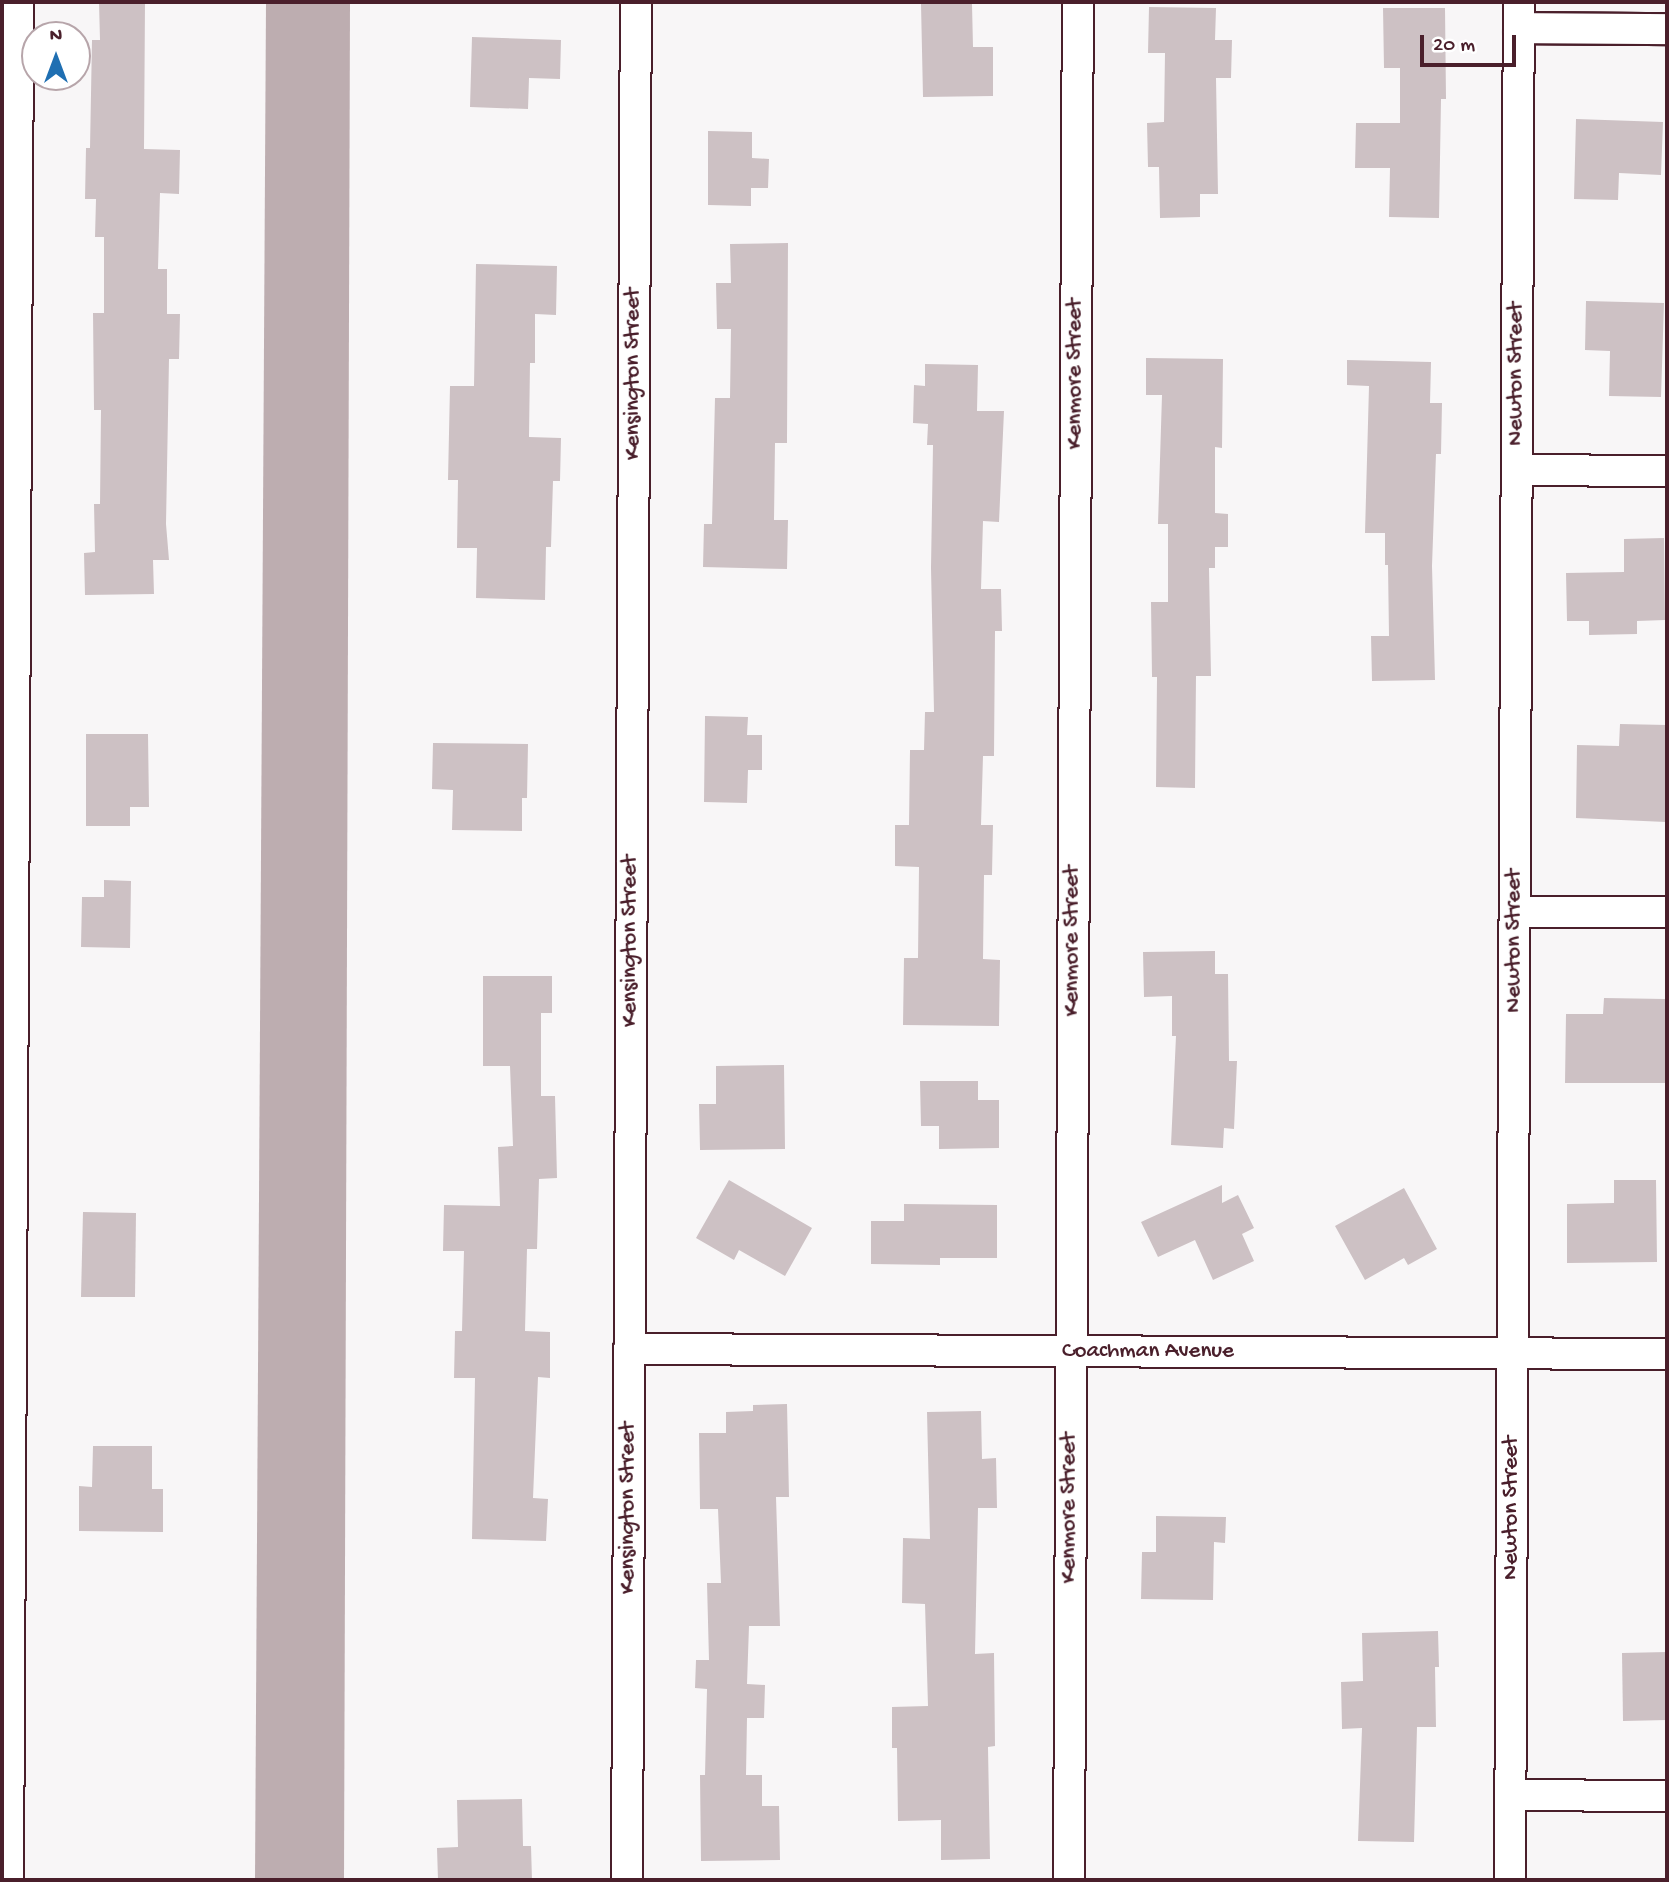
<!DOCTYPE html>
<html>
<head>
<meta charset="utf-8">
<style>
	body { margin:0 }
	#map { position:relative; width:1669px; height:1882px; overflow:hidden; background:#f8f6f7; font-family:"Gochi Hand",sans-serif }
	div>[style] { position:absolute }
	.water>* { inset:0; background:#bdadb0 }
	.building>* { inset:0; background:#cdc1c4 }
	.roads { filter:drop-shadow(2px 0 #4a1f2b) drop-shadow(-2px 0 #4a1f2b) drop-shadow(0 2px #4a1f2b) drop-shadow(0 -2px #4a1f2b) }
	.minor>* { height:30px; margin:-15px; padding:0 15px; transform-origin:15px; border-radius:15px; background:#fff }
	span { translate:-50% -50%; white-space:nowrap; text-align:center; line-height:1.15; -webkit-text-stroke:5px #fff; paint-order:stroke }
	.street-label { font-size:23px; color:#4a1f2b }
	.frame { position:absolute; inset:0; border:4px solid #4a1f2b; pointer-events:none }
	.north { position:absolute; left:21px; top:21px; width:70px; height:70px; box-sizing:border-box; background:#fff; border:2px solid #b7a5aa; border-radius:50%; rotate:0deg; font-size:19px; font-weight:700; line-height:28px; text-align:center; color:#4a1f2b }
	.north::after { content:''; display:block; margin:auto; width:24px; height:32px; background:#1f6fb2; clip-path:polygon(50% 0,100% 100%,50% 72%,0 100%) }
	.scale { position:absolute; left:1420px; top:35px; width:96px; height:32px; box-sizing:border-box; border:4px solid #4a1f2b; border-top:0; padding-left:9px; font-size:21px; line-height:24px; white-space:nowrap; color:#4a1f2b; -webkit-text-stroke:5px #fff; paint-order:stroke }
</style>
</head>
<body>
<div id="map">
	<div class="water">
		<div style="clip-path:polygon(266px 2px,350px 2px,344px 1880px,255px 1880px)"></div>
	</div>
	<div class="building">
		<div style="clip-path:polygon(99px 2px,145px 2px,144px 149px,180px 150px,179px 194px,160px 193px,158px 269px,167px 269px,167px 314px,180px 314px,179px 359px,169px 359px,166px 524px,169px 560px,153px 560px,154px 594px,85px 595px,84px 553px,95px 552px,94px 504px,100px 504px,101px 410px,94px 410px,93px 313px,104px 313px,104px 237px,95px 237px,96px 199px,85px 199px,86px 148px,90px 148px,92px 40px,100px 40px)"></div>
		<div style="clip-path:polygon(921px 4px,972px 4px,973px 47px,993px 47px,993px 96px,923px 97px)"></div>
		<div style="clip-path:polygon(1149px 7px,1216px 8px,1215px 40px,1232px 40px,1231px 78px,1216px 78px,1218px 194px,1200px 194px,1200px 217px,1160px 218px,1159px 167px,1148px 167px,1147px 123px,1164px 122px,1165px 53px,1148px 53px)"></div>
		<div style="clip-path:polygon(1383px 8px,1445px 8px,1446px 99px,1441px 99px,1439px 218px,1389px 217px,1390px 168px,1355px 168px,1356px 123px,1400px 123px,1400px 68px,1384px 68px)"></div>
		<div style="clip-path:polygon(472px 37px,561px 40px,560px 79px,529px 78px,528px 109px,470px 107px)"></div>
		<div style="clip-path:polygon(1576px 119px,1663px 122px,1661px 175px,1619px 173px,1618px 200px,1574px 199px)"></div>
		<div style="clip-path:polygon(708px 131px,752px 132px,752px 158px,769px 159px,768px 188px,751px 188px,751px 206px,708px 205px)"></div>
		<div style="clip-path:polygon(788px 243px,787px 443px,775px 443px,774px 520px,788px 520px,787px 569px,703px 567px,704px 524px,712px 524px,715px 398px,730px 398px,731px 329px,717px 329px,716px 283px,731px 283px,730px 244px)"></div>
		<div style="clip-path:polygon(476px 264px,557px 266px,556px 315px,535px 314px,535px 363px,530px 363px,529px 437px,561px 438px,560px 481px,553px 481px,551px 547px,546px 547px,545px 600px,476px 598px,477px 548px,457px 548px,458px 480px,448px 480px,450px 386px,474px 386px)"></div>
		<div style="clip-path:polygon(1586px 301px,1664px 303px,1661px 397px,1609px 396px,1610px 351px,1585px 350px)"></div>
		<div style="clip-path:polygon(1146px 358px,1223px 359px,1222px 448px,1215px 447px,1215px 513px,1228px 514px,1228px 547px,1215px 547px,1215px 568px,1209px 568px,1211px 676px,1196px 676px,1195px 788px,1156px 787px,1157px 677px,1152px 677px,1151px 602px,1168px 602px,1168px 524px,1158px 524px,1162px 395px,1146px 395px)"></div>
		<div style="clip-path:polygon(1347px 360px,1431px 362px,1430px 403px,1442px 403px,1441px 454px,1436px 454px,1432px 566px,1435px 680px,1372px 681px,1371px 636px,1389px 636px,1388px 565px,1385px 565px,1385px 533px,1365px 533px,1369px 386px,1347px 385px)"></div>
		<div style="clip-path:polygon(925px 364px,978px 365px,977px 411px,1004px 411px,999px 522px,983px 521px,981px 589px,1001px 589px,1002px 631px,995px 631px,994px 756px,983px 756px,981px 825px,993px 825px,992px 875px,984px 875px,983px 959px,1000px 960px,999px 1026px,903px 1025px,904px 958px,918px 958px,919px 867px,895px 866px,895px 825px,909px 825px,910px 750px,924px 750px,925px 712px,934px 712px,931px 568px,933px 445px,927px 445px,928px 424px,913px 423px,914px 385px,925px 386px)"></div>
		<div style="clip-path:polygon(1664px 538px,1665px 620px,1637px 621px,1637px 634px,1589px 635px,1589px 621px,1567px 621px,1566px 573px,1624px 572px,1624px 539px)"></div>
		<div style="clip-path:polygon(705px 716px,748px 717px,747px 735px,762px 735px,762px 770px,748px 770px,747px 803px,704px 802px)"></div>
		<div style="clip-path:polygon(1620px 724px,1667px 725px,1666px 822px,1576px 818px,1577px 745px,1619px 746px)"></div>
		<div style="clip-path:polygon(86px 734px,148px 734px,149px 807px,130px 807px,130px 826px,86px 826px)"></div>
		<div style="clip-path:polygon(433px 743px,528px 744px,527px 798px,522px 798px,522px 831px,452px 830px,453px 790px,432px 789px)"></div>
		<div style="clip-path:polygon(104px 880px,131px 881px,130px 948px,81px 947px,82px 897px,104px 897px)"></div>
		<div style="clip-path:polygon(1215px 951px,1215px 974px,1228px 974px,1229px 1061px,1237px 1061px,1234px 1129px,1224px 1128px,1223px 1148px,1171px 1145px,1176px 1036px,1172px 1036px,1172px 996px,1144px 997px,1143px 952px)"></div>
		<div style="clip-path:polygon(483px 976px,552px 976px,552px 1013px,541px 1013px,541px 1096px,555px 1096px,557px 1178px,539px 1179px,537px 1249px,527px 1249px,525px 1331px,550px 1332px,550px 1378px,538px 1377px,533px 1498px,548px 1499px,546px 1541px,472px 1539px,475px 1378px,454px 1378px,455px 1331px,462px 1331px,464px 1251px,443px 1251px,444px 1205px,500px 1206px,498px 1147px,513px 1146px,510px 1066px,483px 1066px)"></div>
		<div style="clip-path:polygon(1604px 998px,1665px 999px,1665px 1083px,1565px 1083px,1566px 1014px,1603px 1014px)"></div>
		<div style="clip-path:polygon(784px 1065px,785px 1149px,700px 1150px,699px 1104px,716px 1104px,716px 1066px)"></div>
		<div style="clip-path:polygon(920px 1081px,978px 1081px,978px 1100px,999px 1100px,999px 1148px,939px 1149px,939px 1126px,921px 1126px)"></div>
		<div style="clip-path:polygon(729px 1180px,812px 1228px,785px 1276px,739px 1250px,734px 1260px,696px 1238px)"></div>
		<div style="clip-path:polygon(1614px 1180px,1656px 1180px,1657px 1262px,1567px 1263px,1567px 1204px,1614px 1203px)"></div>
		<div style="clip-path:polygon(1222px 1185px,1222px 1203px,1238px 1195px,1254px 1228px,1242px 1234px,1254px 1261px,1213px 1280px,1195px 1240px,1158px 1257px,1141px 1222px)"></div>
		<div style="clip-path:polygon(1404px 1188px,1437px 1249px,1408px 1265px,1404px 1258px,1365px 1280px,1335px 1226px)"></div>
		<div style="clip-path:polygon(904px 1204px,997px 1205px,997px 1258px,940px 1258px,940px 1265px,871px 1264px,871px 1221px,904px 1221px)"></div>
		<div style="clip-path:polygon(83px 1212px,136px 1213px,135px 1297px,81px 1297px)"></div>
		<div style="clip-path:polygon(787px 1404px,789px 1497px,776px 1497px,780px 1626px,749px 1626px,747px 1684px,765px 1685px,764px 1718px,747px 1718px,746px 1775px,762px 1775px,762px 1806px,779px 1806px,780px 1860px,701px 1861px,700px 1775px,705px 1775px,707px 1689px,695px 1688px,696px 1660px,709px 1660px,707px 1583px,721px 1583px,718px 1509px,700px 1509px,699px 1433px,726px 1433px,726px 1412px,753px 1411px,753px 1405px)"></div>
		<div style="clip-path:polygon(981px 1411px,982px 1459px,996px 1458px,997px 1508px,978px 1508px,975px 1654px,994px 1653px,995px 1746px,988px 1747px,990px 1859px,941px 1860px,941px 1820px,898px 1821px,897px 1748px,892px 1748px,892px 1707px,928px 1706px,925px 1604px,902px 1603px,903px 1538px,930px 1539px,927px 1412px)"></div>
		<div style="clip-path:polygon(93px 1446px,152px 1446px,152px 1489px,163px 1489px,163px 1532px,79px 1531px,79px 1486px,92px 1487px)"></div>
		<div style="clip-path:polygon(1156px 1516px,1226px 1517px,1225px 1543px,1214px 1542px,1213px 1600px,1141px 1599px,1142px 1552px,1156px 1552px)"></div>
		<div style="clip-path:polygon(1438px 1631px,1439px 1667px,1435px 1667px,1436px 1727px,1417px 1727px,1414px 1842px,1358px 1841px,1362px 1728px,1342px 1729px,1341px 1682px,1363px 1681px,1362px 1633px)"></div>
		<div style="clip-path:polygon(1667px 1652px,1667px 1720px,1623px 1721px,1622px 1653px)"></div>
		<div style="clip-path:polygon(522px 1799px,523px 1846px,531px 1846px,532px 1880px,438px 1880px,437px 1848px,458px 1847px,457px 1800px)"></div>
	</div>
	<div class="roads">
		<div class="minor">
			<div style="left:1519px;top:28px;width:148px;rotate:0.4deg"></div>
			<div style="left:1517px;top:470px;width:150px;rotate:0.4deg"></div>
			<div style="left:1515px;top:912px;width:152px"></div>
			<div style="left:629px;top:1349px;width:1038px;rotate:0.28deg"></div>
			<div style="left:1511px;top:1795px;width:156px;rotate:0.4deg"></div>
			<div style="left:8px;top:1880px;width:1878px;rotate:-89.69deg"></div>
			<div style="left:627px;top:1880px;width:1878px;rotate:-89.73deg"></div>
			<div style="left:1069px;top:1880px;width:1878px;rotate:-89.73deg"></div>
			<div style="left:1510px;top:1880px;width:1878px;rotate:-89.73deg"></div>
		</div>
	</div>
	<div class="street-label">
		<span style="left:634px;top:374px;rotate:-90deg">Kensington Street</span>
		<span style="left:1076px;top:374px;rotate:-90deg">Kenmore Street</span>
		<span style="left:1517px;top:374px;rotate:-90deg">Newton Street</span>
		<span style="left:631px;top:941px;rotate:-90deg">Kensington Street</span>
		<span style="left:1073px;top:941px;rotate:-90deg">Kenmore Street</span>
		<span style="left:1515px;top:941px;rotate:-90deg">Newton Street</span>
		<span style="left:1148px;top:1352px">Coachman Avenue</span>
		<span style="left:629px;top:1508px;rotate:-90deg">Kensington Street</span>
		<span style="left:1070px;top:1508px;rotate:-90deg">Kenmore Street</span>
		<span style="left:1512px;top:1508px;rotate:-90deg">Newton Street</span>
	</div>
	<div class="frame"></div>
	<div class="north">N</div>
	<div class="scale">20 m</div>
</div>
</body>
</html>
